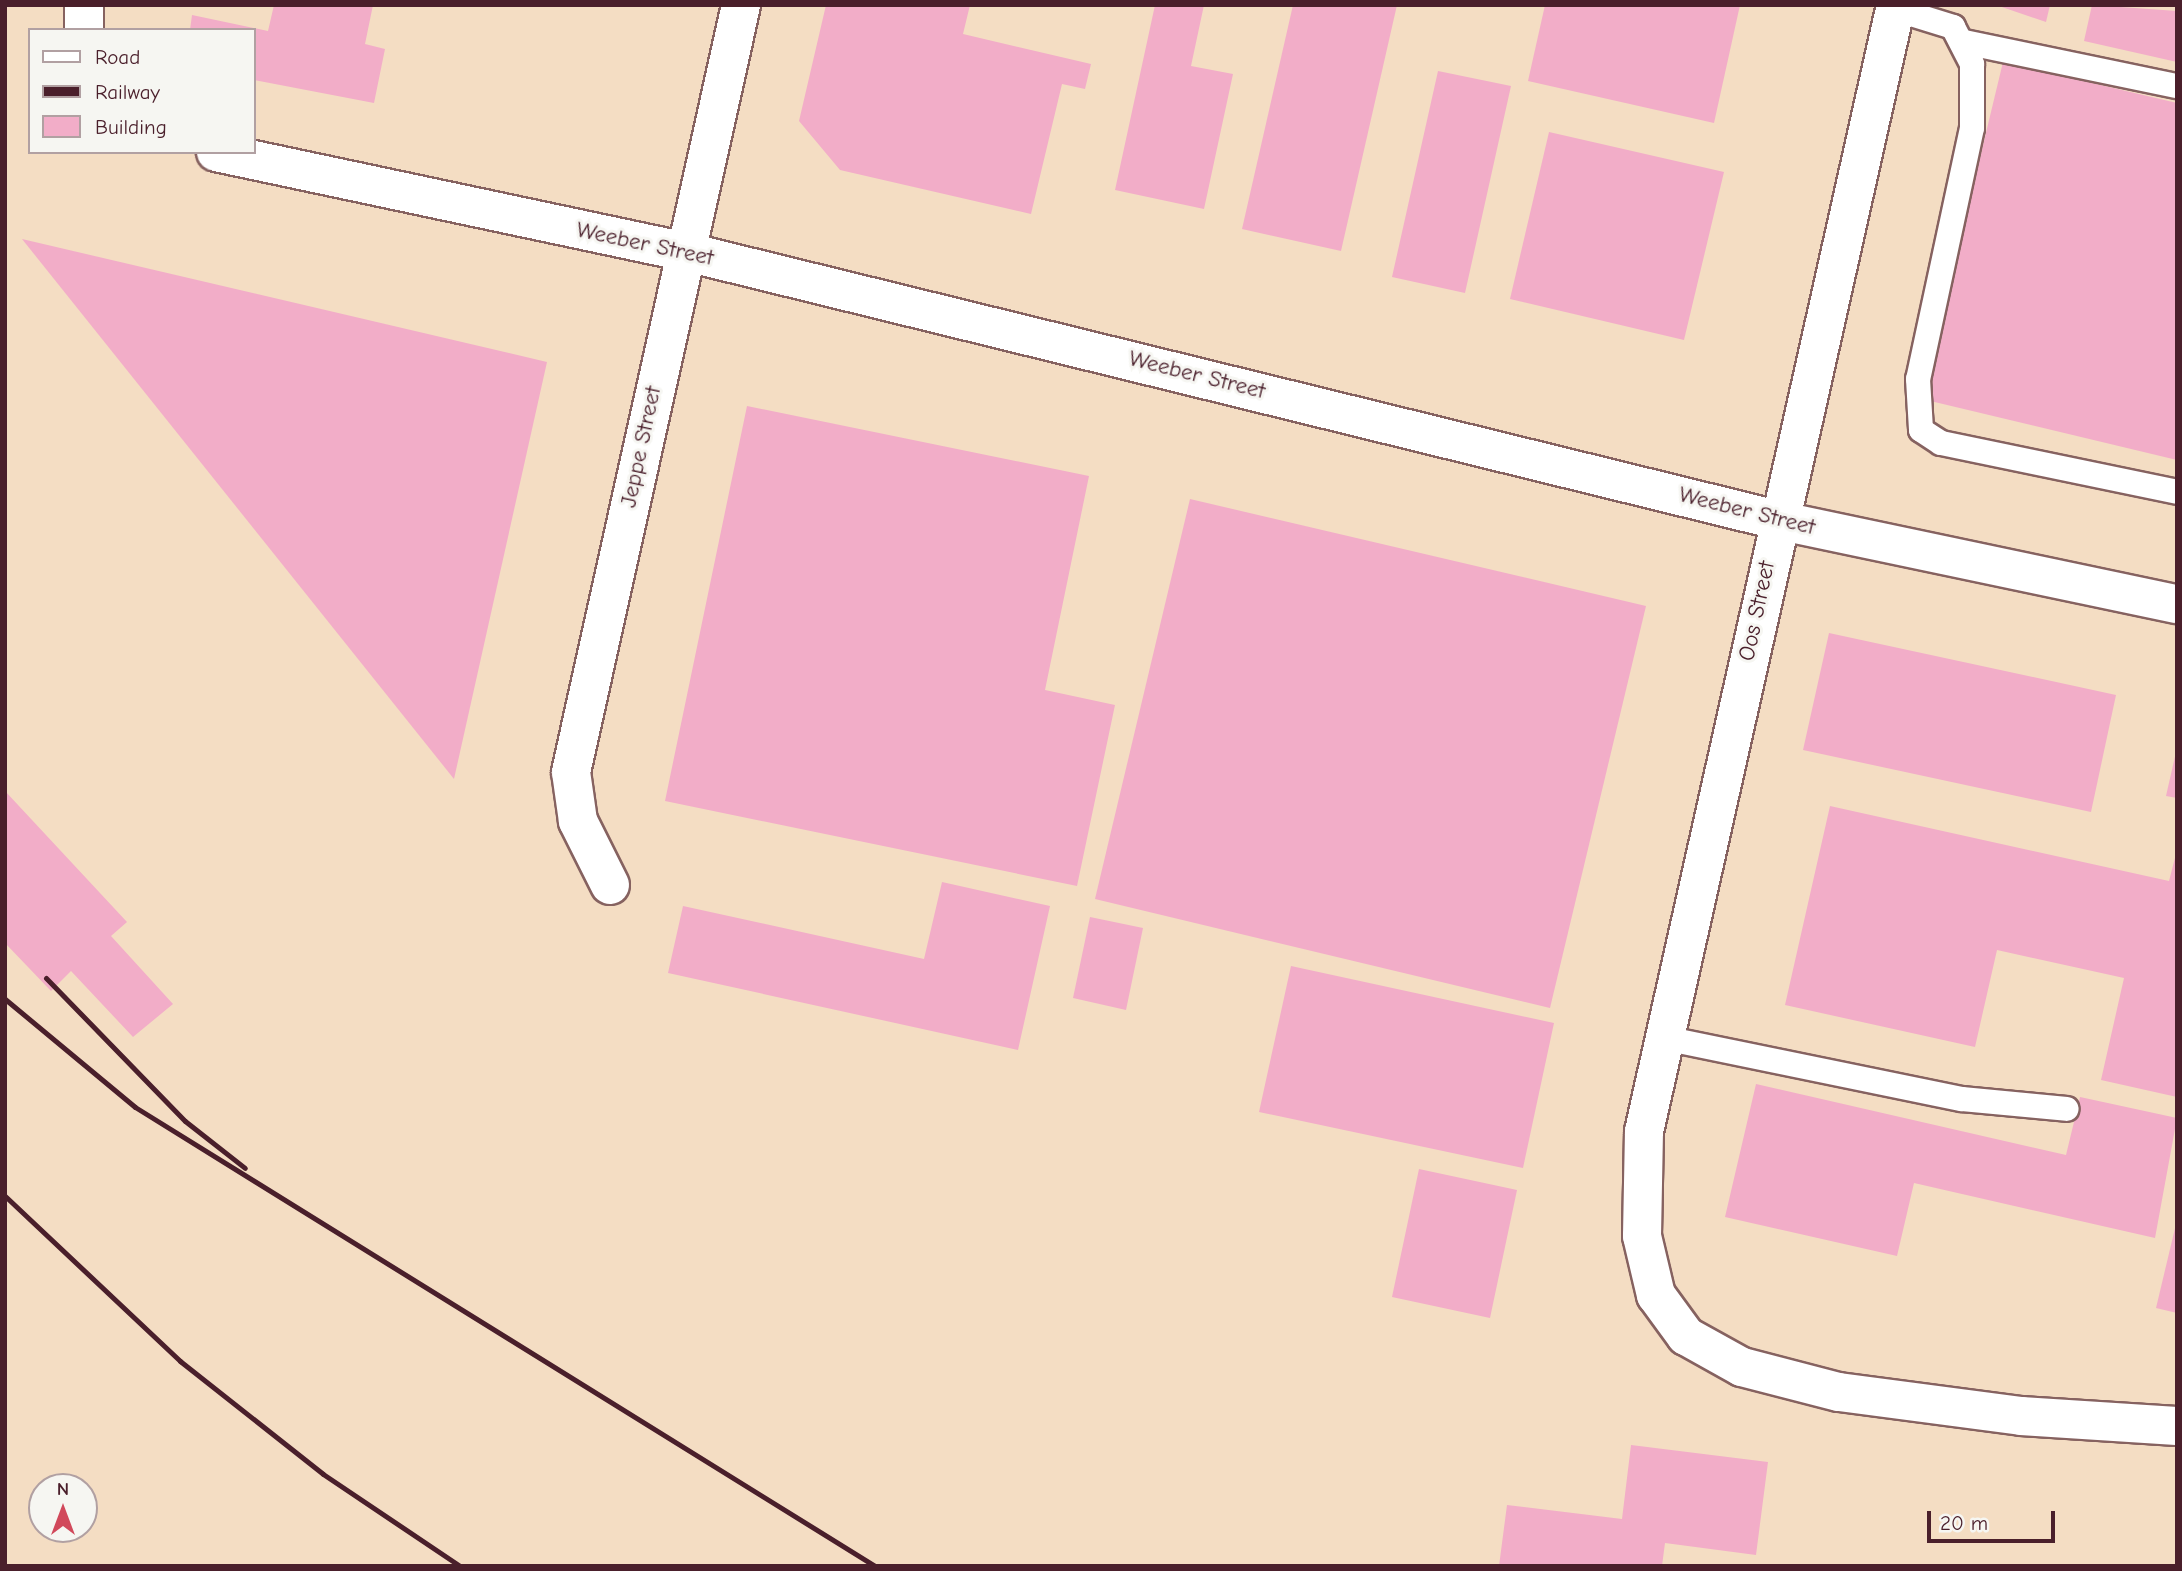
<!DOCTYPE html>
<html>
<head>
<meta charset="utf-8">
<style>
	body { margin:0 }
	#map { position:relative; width:2182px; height:1571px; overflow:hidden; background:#f4ddc3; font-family:"Comic Neue",sans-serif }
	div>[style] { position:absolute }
	.building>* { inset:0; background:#f2adc8 }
	.roads { filter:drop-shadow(2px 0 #866260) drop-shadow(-2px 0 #866260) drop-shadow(0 2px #866260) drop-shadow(0 -2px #866260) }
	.lane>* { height:24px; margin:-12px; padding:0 12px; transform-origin:12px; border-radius:12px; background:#fff }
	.street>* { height:38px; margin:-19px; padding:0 19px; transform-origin:19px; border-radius:19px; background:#fff }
	.rail>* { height:5px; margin:-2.5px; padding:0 2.5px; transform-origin:2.5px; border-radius:2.5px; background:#4a1f2b }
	span { translate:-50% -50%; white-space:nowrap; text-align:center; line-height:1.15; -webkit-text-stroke:6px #f6f6f2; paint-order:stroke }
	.street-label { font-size:23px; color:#4a1f2b }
	.frame { position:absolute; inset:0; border:7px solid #4a1f2b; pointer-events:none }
	.legend { position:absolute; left:28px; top:28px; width:228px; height:126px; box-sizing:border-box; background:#f6f6f2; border:2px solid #b1a0a2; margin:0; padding:9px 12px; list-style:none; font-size:21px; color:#4a1f2b }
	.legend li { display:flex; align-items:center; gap:14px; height:35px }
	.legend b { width:35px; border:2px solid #b1a0a2 }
	.north { position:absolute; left:28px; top:1473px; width:70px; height:70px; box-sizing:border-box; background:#f6f6f2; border:2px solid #b1a0a2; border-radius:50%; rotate:0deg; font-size:19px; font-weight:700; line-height:28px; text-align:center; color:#4a1f2b }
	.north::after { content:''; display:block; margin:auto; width:24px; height:32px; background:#d1495b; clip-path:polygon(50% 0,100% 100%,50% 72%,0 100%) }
	.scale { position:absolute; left:1927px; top:1511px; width:128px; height:32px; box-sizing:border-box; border:4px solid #4a1f2b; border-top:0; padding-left:9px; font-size:21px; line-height:24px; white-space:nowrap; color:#4a1f2b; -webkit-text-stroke:5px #f6f6f2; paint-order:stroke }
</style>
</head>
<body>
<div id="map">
	<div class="building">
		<div style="clip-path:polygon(274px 5px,373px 5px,365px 44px,385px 49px,374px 103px,254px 80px,254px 30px,190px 30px,192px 15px,268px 31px)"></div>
		<div style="clip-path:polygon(826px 5px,970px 5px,963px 34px,1091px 64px,1085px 89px,1062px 84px,1031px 214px,840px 170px,799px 121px)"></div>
		<div style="clip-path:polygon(1155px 5px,1204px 5px,1191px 66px,1233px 74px,1204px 209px,1115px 190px)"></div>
		<div style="clip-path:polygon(1293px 5px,1397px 5px,1341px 251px,1242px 229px)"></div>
		<div style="clip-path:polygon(1545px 5px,1740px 5px,1714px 123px,1528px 81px)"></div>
		<div style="clip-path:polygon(1996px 5px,2050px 5px,2046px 22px)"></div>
		<div style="clip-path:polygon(2092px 5px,2177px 11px,2177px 62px,2084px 41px)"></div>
		<div style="clip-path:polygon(2003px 62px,2177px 103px,2177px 460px,1922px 399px)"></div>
		<div style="clip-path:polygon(1438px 71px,1511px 86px,1465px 293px,1392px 277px)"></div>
		<div style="clip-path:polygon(1549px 132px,1724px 172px,1684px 340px,1510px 299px)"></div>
		<div style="clip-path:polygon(22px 239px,547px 362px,454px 779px)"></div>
		<div style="clip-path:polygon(747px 406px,1089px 476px,1045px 690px,1115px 705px,1077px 886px,665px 801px)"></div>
		<div style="clip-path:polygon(1190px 499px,1646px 606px,1550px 1008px,1095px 899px)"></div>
		<div style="clip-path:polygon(1829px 633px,2116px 695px,2091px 812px,1803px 750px)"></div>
		<div style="clip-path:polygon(2176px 752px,2177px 752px,2177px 798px,2166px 796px)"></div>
		<div style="clip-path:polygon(5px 791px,127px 922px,111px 936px,173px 1004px,133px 1037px,71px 971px,51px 991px,5px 943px)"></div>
		<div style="clip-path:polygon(1830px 806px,2169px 881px,2177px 850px,2177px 1097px,2101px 1080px,2124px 978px,1997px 950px,1975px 1047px,1785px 1005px)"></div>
		<div style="clip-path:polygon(942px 882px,1050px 906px,1018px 1050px,668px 973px,683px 906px,924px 959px)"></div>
		<div style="clip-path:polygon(1090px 917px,1143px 928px,1126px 1010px,1073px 998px)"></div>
		<div style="clip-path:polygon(1291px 966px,1554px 1023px,1523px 1168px,1259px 1112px)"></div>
		<div style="clip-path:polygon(1756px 1084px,2066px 1155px,2080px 1097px,2177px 1118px,2155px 1238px,1914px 1183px,1897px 1256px,1725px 1217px)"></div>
		<div style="clip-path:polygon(1419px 1169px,1517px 1190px,1490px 1318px,1392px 1297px)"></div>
		<div style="clip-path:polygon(2176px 1224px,2177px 1224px,2177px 1313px,2156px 1308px)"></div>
		<div style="clip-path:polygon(1631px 1445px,1768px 1462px,1756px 1555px,1665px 1543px,1662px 1566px,1499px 1566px,1507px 1505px,1622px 1519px)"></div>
	</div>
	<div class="roads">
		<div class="lane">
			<div style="left:1895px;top:9px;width:61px;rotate:17.2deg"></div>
			<div style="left:1953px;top:27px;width:42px;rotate:62.8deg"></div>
			<div style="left:1972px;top:64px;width:64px;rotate:90deg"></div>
			<div style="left:1972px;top:128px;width:257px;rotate:102.1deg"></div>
			<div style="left:1918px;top:379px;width:51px;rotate:86.6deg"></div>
			<div style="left:1921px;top:430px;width:24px;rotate:33deg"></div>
			<div style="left:1941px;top:443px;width:241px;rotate:11.7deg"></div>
			<div style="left:1964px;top:42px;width:217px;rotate:11.7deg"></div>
			<div style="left:1664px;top:1038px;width:304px;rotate:11.6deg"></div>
			<div style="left:1962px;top:1099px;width:105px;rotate:5.4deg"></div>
		</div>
		<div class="street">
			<div style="left:84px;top:5px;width:25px;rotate:90deg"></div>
			<div style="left:1896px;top:5px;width:1154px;rotate:102.61deg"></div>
			<div style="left:1644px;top:1131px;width:105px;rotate:91.1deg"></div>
			<div style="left:1642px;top:1236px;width:61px;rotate:76.7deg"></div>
			<div style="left:1656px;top:1295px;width:51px;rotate:53.8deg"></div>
			<div style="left:1686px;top:1336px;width:64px;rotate:29deg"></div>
			<div style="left:1742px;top:1367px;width:100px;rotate:14.5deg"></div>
			<div style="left:1839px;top:1392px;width:184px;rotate:7.5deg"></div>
			<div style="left:2021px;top:1416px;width:156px;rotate:3.7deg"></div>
			<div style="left:216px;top:152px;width:477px;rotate:12deg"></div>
			<div style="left:683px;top:251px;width:1127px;rotate:13.81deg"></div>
			<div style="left:1777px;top:520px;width:409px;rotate:11.9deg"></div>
			<div style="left:610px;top:885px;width:72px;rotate:-116.6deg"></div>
			<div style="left:578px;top:821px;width:49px;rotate:-98.1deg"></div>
			<div style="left:571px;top:772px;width:786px;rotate:-77.5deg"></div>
		</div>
	</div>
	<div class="rail">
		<div style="left:46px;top:978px;width:199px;rotate:45.8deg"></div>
		<div style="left:185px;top:1121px;width:76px;rotate:38.1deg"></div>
		<div style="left:5px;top:999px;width:169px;rotate:39.7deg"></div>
		<div style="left:135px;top:1107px;width:871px;rotate:31.81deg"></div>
		<div style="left:5px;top:1196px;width:241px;rotate:43.3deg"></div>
		<div style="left:180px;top:1361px;width:182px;rotate:38.3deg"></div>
		<div style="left:323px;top:1474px;width:165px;rotate:33.9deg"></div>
	</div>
	<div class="street-label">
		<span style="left:645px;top:244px;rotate:12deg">Weeber Street</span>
		<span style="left:1197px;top:375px;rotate:14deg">Weeber Street</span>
		<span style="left:641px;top:447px;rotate:-78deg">Jeppe Street</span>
		<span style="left:1747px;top:511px;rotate:14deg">Weeber Street</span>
		<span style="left:1757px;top:611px;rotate:-78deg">Oos Street</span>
	</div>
	<div class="frame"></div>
	<ul class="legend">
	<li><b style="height:9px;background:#fff"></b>Road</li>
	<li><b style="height:9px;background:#4a1f2b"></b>Railway</li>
	<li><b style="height:19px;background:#f2adc8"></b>Building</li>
	</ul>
	<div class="north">N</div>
	<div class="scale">20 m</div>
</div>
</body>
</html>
